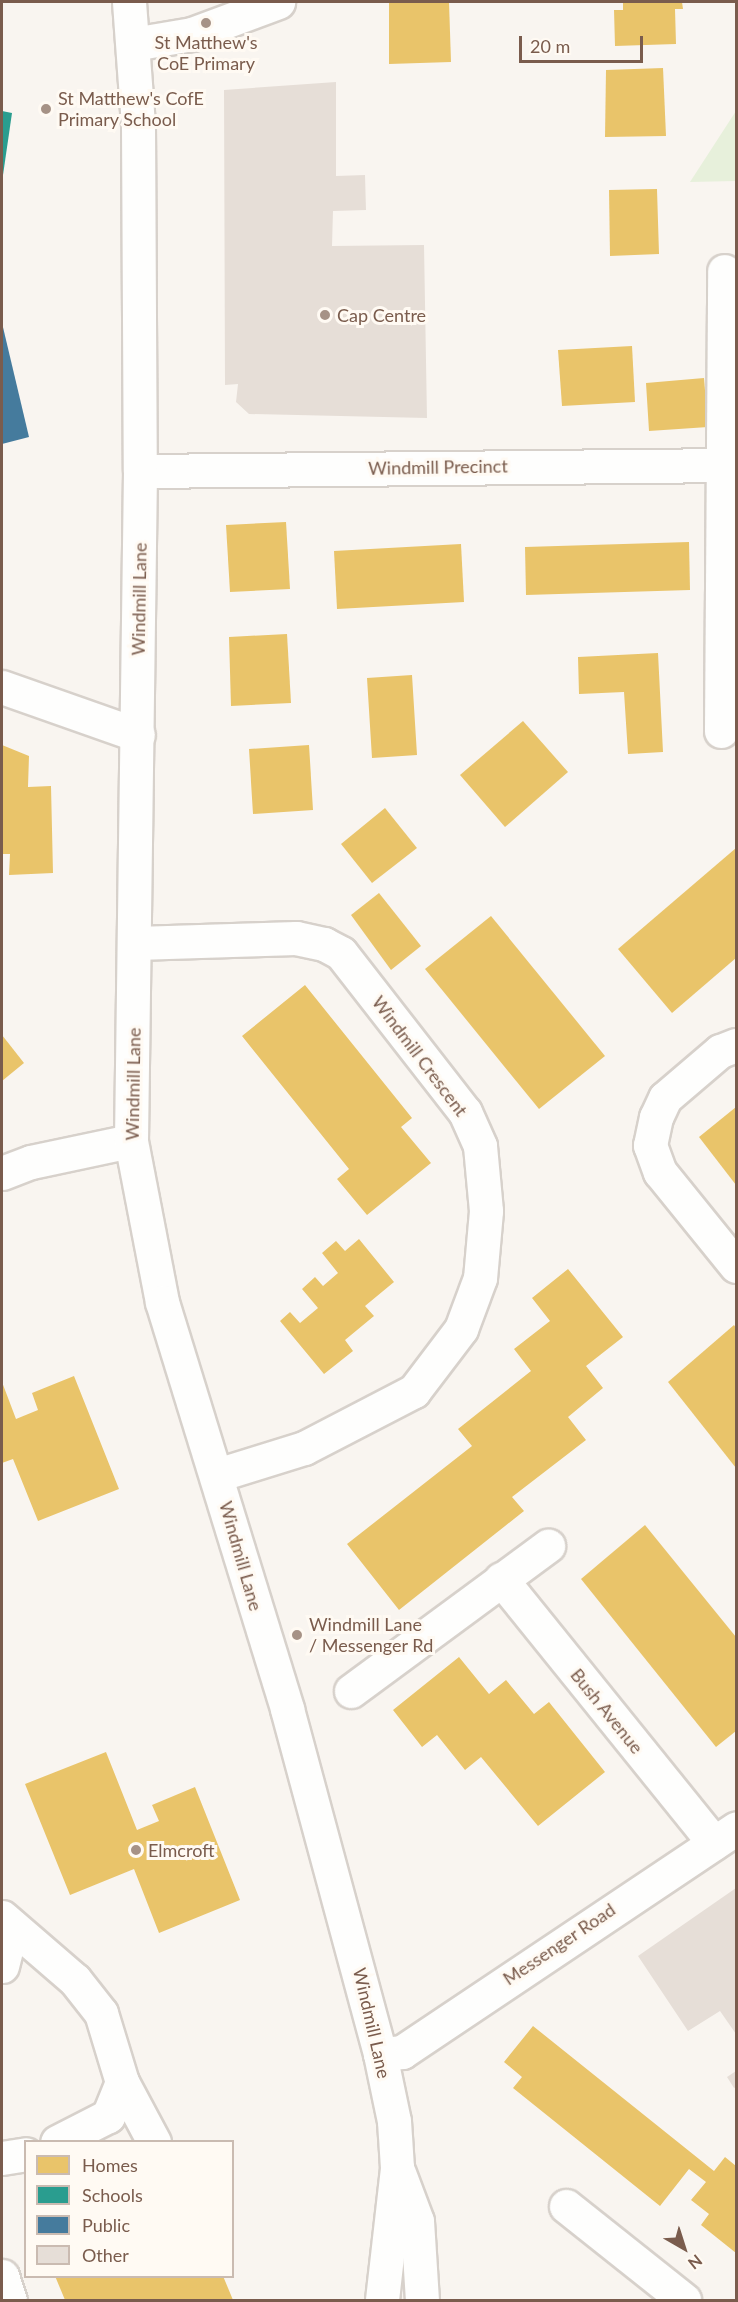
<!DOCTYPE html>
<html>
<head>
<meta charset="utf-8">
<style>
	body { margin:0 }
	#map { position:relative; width:738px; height:2302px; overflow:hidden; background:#f9f5f0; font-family:Lato,sans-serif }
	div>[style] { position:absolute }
	.green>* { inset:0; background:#e7f0db }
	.homes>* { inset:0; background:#e9c46a }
	.schools>* { inset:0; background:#2a9d8f }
	.public>* { inset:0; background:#457b9d }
	.building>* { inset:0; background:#e6ded7 }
	.roads { filter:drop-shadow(2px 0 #d7d1cb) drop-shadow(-2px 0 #d7d1cb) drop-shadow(0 2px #d7d1cb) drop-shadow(0 -2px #d7d1cb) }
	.minor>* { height:33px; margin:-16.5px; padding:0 16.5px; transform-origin:16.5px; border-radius:16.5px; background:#fefefd }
	.secondary>* { height:33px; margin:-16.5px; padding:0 16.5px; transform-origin:16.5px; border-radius:16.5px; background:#fefefd }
	.dots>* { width:16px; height:16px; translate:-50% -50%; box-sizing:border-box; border:3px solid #fffaf3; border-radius:50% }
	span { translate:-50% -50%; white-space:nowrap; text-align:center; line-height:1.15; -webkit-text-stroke:6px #fffaf3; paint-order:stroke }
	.poi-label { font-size:18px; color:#7a5c4d }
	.left { translate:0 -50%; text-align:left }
	.street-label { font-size:18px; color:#7a5c4d }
	.frame { position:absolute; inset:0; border:3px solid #7a5c4d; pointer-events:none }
	.legend { position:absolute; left:24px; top:2140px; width:210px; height:138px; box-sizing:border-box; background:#fffaf3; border:2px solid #cabbb1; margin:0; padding:8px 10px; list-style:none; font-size:18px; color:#7a5c4d }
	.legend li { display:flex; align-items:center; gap:12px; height:30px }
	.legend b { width:30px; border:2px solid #cabbb1 }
	.north { position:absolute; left:654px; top:2218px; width:60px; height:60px; -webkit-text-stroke:4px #fffaf3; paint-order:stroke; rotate:141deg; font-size:16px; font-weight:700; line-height:24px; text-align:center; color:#7a5c4d }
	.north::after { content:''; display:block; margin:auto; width:21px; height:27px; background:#7a5c4d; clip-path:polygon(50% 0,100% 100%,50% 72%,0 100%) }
	.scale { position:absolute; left:519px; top:36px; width:124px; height:27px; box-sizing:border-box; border:3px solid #7a5c4d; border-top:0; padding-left:8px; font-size:18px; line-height:21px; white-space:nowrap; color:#7a5c4d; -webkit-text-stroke:4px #fffaf3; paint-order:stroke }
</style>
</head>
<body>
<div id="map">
	<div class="green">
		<div style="clip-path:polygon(736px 111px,736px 181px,690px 182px)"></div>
	</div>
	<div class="homes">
		<div style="clip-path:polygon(389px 2px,449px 2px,451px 62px,389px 64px)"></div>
		<div style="clip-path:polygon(623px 2px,682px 2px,683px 9px,675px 9px,676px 44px,615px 46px,614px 10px,623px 10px)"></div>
		<div style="clip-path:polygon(663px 68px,666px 136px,605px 137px,606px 70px)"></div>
		<div style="clip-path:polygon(657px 189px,659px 254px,610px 256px,609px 190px)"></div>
		<div style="clip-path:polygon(632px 346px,635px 402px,562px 406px,558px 350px)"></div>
		<div style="clip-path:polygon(704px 378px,708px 427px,649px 431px,646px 383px)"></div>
		<div style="clip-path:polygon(286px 522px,290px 589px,230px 592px,226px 525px)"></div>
		<div style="clip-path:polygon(689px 542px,690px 590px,526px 595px,525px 547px)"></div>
		<div style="clip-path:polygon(461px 544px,464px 602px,337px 609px,334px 551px)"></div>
		<div style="clip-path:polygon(287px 634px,291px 703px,231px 706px,229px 637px)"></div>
		<div style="clip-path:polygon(658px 653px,663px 752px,628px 754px,624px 692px,579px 694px,578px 657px)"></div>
		<div style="clip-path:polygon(412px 675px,417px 755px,372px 758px,367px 678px)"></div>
		<div style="clip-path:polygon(523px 721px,568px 772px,505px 827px,460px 775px)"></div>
		<div style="clip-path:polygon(2px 745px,29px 756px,28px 787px,51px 786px,53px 873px,9px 875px,10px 854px,2px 854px)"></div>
		<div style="clip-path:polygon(309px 745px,313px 810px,253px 814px,249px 749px)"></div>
		<div style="clip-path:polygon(385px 808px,417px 848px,372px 883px,341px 844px)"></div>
		<div style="clip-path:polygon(736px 848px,736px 958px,672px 1013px,618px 949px)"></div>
		<div style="clip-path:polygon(379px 893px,421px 946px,391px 970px,351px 915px)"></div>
		<div style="clip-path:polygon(491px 916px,605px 1056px,539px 1109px,425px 969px)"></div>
		<div style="clip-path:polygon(305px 985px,412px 1118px,401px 1127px,431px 1163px,367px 1215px,337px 1179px,349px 1169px,242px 1036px)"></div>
		<div style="clip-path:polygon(2px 1035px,24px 1063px,2px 1081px)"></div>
		<div style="clip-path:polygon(736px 1107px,736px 1185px,699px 1137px)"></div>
		<div style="clip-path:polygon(359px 1239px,394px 1282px,365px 1306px,374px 1316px,345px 1340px,353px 1351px,324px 1374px,280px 1321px,290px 1312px,300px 1323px,318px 1308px,302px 1289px,315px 1277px,323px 1286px,338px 1273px,322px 1253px,336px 1241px,345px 1251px)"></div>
		<div style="clip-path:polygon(568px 1269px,623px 1337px,586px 1366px,603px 1388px,568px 1417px,586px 1440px,512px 1497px,524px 1511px,399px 1610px,347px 1544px,472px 1446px,458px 1429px,531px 1371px,514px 1349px,550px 1321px,532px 1298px)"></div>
		<div style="clip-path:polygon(734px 1325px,736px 1328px,736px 1468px,668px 1382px)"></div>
		<div style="clip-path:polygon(74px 1376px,119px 1489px,38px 1521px,13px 1459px,2px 1463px,2px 1382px,16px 1419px,38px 1410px,32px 1393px)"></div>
		<div style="clip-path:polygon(645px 1525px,736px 1637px,736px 1731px,716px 1747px,581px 1579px)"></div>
		<div style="clip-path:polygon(459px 1657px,489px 1694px,506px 1680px,534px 1714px,549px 1702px,605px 1772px,538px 1826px,481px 1757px,465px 1770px,437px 1735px,422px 1747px,393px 1710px)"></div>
		<div style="clip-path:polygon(106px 1752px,137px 1830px,159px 1821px,152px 1805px,195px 1787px,240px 1900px,159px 1933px,134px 1869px,70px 1895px,25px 1784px)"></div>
		<div style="clip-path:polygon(533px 2026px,714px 2171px,725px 2157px,736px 2166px,736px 2253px,701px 2225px,709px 2214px,691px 2200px,706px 2182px,689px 2169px,660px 2206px,513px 2088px,522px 2077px,504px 2062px)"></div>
		<div style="clip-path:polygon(55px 2276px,223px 2276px,233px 2300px,65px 2300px)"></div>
	</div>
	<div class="schools">
		<div style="clip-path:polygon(2px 111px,12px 113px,3px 175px,2px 174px)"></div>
	</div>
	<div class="public">
		<div style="clip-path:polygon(2px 323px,29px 437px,2px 444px)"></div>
	</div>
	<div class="building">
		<div style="clip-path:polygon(336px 82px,336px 176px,365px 175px,366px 210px,333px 211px,332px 246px,424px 245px,427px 418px,249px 414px,236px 402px,238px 384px,225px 385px,224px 90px)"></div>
		<div style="clip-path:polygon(736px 1888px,736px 2034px,720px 2011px,688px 2031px,638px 1956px)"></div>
		<div style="clip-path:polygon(736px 2071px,736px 2087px,734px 2088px,727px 2077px)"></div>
	</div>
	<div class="roads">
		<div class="minor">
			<div style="left:133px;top:44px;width:60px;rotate:-9.6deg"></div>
			<div style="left:192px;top:34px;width:92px;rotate:-20.4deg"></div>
			<div style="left:140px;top:471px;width:596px;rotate:-0.58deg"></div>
			<div style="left:2px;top:687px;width:144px;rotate:19.4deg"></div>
			<div style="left:721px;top:731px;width:460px;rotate:-89.6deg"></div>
			<div style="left:136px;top:943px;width:160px;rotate:-1.8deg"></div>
			<div style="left:296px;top:938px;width:29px;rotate:12deg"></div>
			<div style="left:324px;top:944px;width:19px;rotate:28deg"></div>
			<div style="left:341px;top:953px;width:202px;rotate:52.1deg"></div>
			<div style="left:465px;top:1112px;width:37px;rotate:66deg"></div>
			<div style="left:480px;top:1146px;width:65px;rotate:84.7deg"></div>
			<div style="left:486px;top:1211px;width:67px;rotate:95.1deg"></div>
			<div style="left:480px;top:1278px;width:54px;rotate:110.4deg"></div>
			<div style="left:461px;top:1329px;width:78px;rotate:127.2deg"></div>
			<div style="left:414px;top:1391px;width:124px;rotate:152.6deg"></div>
			<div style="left:304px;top:1448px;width:91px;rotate:162.8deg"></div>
			<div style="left:736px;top:1045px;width:17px;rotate:159deg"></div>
			<div style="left:720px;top:1051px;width:72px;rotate:139.5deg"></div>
			<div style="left:665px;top:1098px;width:21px;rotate:115deg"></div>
			<div style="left:656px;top:1117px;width:29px;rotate:102deg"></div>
			<div style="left:650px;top:1145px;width:29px;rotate:70deg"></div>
			<div style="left:660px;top:1172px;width:121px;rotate:51deg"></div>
			<div style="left:2px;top:1173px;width:31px;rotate:-21deg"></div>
			<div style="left:31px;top:1162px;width:102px;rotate:-11.9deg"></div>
			<div style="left:501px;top:1579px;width:339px;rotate:51.1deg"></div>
			<div style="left:351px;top:1691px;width:245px;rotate:-36.4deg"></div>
			<div style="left:2px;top:1917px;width:96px;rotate:40.8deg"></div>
			<div style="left:75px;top:1980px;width:42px;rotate:51.8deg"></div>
			<div style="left:101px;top:2013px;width:72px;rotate:73.1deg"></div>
			<div style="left:122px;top:2082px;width:37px;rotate:112deg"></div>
			<div style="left:108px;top:2116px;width:57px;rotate:153deg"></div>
			<div style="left:2px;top:1966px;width:41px;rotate:-76deg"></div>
			<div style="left:380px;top:2054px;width:22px;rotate:-5deg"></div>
			<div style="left:402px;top:2052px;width:402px;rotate:-33.8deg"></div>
			<div style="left:122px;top:2082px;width:68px;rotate:61.9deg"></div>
			<div style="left:2px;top:2158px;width:24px;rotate:-9deg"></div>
			<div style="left:566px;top:2206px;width:151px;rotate:38.5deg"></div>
			<div style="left:2px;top:2276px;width:25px;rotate:72deg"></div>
		</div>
		<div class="secondary">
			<div style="left:129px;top:2px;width:123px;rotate:85.8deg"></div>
			<div style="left:138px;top:125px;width:346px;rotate:89.7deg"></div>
			<div style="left:140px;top:471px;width:670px;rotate:90.77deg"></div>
			<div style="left:131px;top:1141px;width:164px;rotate:79.1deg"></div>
			<div style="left:162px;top:1302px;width:426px;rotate:72.9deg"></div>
			<div style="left:287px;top:1709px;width:357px;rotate:74.9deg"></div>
			<div style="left:380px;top:2054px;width:68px;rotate:78.2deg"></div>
			<div style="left:394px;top:2121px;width:47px;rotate:86.3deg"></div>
			<div style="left:397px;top:2168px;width:133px;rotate:96.5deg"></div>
			<div style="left:399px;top:2173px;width:51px;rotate:69.4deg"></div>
			<div style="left:417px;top:2221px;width:79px;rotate:86.4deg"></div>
		</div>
	</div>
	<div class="dots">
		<div style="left:206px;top:23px;background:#a69286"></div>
		<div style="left:46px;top:109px;background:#a69286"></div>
		<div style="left:325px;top:315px;background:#a69286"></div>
		<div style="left:297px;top:1635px;background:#a69286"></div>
		<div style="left:136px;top:1850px;background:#a69286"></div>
	</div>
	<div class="poi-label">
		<span style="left:206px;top:53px">St Matthew's<br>CoE Primary</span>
		<span class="left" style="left:58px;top:109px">St Matthew's CofE<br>Primary School</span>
		<span class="left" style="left:337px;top:315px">Cap Centre</span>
		<span class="left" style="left:309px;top:1635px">Windmill Lane<br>/ Messenger Rd</span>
		<span class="left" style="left:148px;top:1850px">Elmcroft</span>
	</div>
	<div class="street-label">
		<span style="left:438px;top:467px;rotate:-1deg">Windmill Precinct</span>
		<span style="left:139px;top:599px;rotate:-89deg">Windmill Lane</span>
		<span style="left:420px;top:1056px;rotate:53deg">Windmill Crescent</span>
		<span style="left:133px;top:1084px;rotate:-89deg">Windmill Lane</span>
		<span style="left:241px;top:1556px;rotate:74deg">Windmill Lane</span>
		<span style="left:607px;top:1711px;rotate:51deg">Bush Avenue</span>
		<span style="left:559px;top:1944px;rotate:-34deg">Messenger Road</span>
		<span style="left:372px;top:2023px;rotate:77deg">Windmill Lane</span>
	</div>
	<div class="frame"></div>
	<ul class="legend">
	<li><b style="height:16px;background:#e9c46a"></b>Homes</li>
	<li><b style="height:16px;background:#2a9d8f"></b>Schools</li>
	<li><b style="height:16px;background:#457b9d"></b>Public</li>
	<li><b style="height:16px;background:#e6ded7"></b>Other</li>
	</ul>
	<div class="north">N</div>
	<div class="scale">20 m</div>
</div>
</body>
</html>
